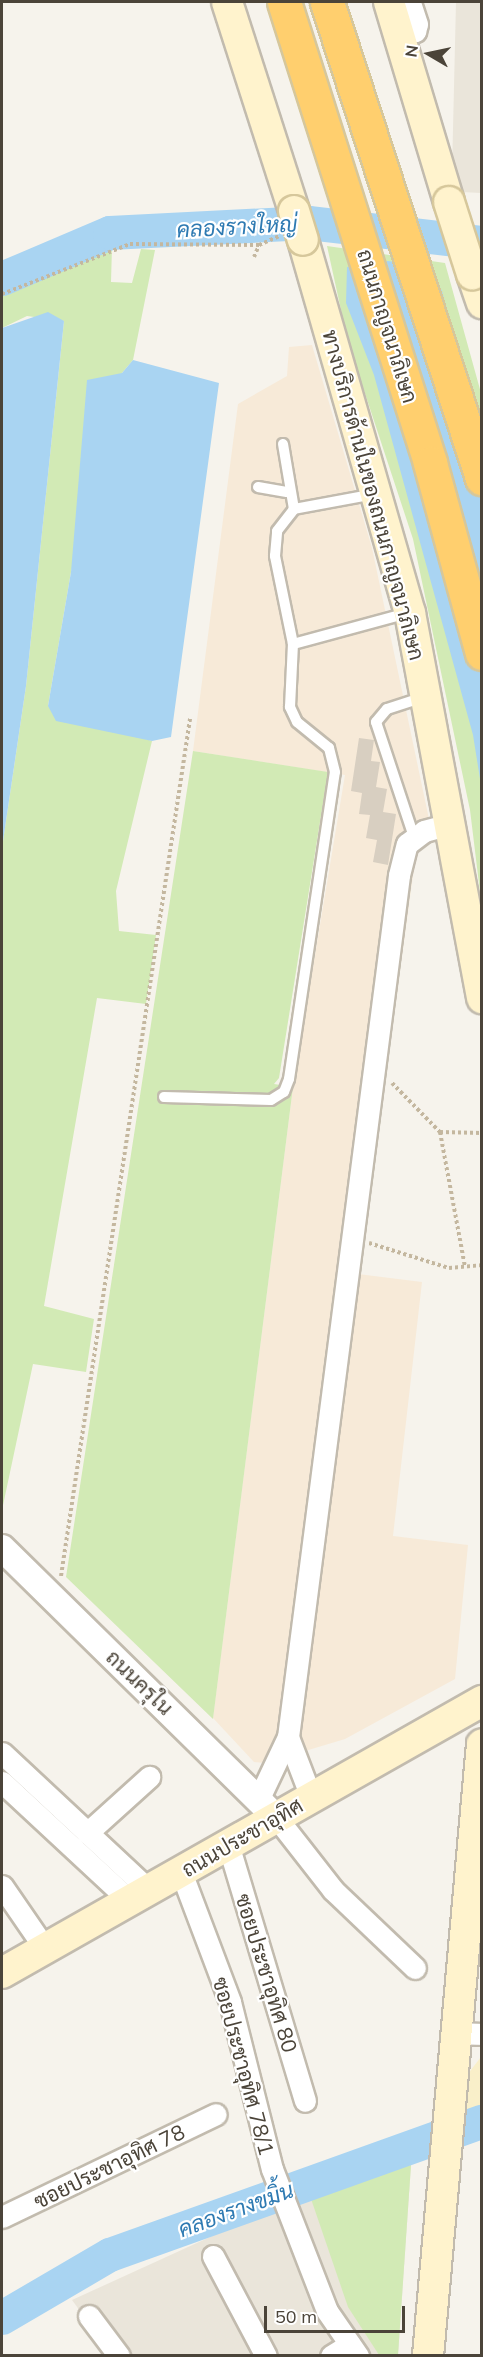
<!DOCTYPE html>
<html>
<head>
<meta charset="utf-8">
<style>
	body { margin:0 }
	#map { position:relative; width:483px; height:2357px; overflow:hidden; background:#f6f3ec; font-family:Mulish,Sarabun,sans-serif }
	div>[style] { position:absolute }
	.residential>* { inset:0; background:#eae5da }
	.commercial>* { inset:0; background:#f7ead8 }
	.green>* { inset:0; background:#d2eab5 }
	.sand>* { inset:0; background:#f9efc9 }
	.water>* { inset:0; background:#a9d4f2 }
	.river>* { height:34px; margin:-17px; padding:0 17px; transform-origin:17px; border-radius:17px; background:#a9d4f2 }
	.building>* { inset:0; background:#d8cfc1 }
	.path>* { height:4px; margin-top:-2px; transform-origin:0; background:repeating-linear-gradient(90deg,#c4b79f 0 3px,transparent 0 6px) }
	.roads { filter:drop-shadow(2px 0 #c2bbae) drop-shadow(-2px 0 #c2bbae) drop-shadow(0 2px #c2bbae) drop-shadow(0 -2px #c2bbae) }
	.service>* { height:10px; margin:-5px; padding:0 5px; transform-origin:5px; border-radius:5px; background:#fff }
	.minor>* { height:21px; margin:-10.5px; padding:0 10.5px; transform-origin:10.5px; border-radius:10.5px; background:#fff }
	.tertiary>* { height:26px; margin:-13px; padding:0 13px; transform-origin:13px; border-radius:13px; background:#fff }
	.secondary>* { height:30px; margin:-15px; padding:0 15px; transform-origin:15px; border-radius:15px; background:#fff3cd }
	.bridges { filter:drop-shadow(2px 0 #d6c79b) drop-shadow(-2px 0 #d6c79b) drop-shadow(0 2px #d6c79b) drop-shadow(0 -2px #d6c79b) }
	.secondary-bridge>* { height:30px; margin:-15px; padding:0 15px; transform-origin:15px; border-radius:15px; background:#fff3cd }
	.motorway-bridge>* { height:33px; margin:-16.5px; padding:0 16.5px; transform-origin:16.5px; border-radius:16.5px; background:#ffcf6e }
	span { translate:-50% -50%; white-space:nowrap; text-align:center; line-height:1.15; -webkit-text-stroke:4.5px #fff; paint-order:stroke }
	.street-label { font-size:21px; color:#4b4439 }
	.water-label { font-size:22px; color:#2e7ab2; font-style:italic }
	.frame { position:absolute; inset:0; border:3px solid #4b4439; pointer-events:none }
	.north { position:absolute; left:399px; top:24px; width:60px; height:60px; -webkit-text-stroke:4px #fff; paint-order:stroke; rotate:279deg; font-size:16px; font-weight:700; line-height:24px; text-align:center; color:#4b4439 }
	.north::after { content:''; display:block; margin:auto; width:21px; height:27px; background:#4b4439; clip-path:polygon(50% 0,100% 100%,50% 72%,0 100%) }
	.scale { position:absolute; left:264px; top:2306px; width:141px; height:27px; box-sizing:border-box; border:3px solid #4b4439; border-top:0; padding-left:8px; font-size:18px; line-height:21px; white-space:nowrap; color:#4b4439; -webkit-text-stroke:4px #fff; paint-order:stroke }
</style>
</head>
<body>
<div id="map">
	<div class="residential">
		<div style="clip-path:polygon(456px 2px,481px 2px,481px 193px,462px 192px,452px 171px)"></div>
		<div style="clip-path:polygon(411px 2165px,398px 2355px,112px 2355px,72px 2300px,302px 2195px)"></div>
	</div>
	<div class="commercial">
		<div style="clip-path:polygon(312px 345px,372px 548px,430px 824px,416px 854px,358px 1274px,422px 1282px,393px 1536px,468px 1545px,455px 1679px,345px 1739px,265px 1763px,254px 1762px,213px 1718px,293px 1087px,345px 775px,193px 751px,238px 404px,287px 376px,289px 347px)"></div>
	</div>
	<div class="green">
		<div style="clip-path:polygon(327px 246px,445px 263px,481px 393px,481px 900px,470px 810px,413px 539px,348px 342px)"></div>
		<div style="clip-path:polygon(112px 247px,111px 282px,132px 283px,141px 249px,155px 250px,133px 360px,122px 373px,71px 572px,48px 706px,152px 741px,116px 891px,119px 931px,156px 935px,146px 1004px,97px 998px,44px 1306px,94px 1319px,86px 1372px,33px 1364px,2px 1510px,2px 848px,26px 686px,64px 321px,27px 316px,2px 328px,2px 286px)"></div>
		<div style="clip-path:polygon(193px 751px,328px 772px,279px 1078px,274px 1084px,293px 1087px,213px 1719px,66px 1577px)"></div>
		<div style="clip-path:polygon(411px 2165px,398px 2355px,379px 2355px,348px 2307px,309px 2193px)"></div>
	</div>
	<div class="sand">
		<div style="clip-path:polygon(481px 2057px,481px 2111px,463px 2114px,467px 2075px)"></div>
	</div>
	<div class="water">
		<div style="clip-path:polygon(388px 261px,429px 267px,442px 291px,481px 433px,481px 785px,473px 735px,374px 375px,346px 303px,347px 267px)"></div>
		<div style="clip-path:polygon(48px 312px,64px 321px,26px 686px,2px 848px,2px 328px)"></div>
		<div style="clip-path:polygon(133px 360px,219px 383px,171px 737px,152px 741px,56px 721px,48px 706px,71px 572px,87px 380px,122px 373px)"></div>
	</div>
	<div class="river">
		<div style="left:2px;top:279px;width:117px;rotate:-23.1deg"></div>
		<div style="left:110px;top:233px;width:199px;rotate:-2.9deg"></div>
		<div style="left:309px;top:223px;width:174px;rotate:6.6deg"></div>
		<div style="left:2px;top:2318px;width:125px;rotate:-30.3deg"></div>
		<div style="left:110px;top:2255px;width:395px;rotate:-19.7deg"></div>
	</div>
	<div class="building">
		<div style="clip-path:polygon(359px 738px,374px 740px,371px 761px,380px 762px,376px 787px,387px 789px,383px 812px,396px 814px,388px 865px,373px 862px,377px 840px,366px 838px,370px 815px,359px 814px,362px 793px,351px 791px)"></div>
	</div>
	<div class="path">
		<div style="left:254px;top:257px;width:13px;rotate:-67deg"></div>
		<div style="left:2px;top:294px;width:137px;rotate:-21.3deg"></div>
		<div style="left:130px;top:244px;width:129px;rotate:0.4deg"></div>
		<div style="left:259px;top:245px;width:22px;rotate:-24deg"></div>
		<div style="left:392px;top:1083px;width:69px;rotate:45.6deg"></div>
		<div style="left:440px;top:1132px;width:42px;rotate:1.4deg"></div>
		<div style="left:440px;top:1132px;width:137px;rotate:79.5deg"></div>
		<div style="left:369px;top:1243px;width:84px;rotate:17.4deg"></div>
		<div style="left:449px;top:1268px;width:33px;rotate:-5deg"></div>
		<div style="left:61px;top:1576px;width:867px;rotate:-81.44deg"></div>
	</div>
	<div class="roads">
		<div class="service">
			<div style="left:283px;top:444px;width:66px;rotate:80.4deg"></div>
			<div style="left:258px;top:487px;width:29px;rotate:10deg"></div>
			<div style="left:293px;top:644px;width:119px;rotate:-15.1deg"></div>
			<div style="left:414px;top:837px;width:121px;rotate:-108.3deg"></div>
			<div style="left:376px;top:722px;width:17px;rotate:-50deg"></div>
			<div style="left:387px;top:709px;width:38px;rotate:-18deg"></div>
			<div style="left:164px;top:1097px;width:107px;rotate:1.6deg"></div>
			<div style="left:271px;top:1100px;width:15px;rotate:-32deg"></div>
			<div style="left:284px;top:1092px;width:14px;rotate:-69deg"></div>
			<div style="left:289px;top:1079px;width:310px;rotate:-81.5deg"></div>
			<div style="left:335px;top:772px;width:25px;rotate:-104deg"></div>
			<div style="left:329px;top:748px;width:41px;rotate:-140.9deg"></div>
			<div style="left:297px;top:722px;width:17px;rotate:-115deg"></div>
			<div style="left:290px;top:707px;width:63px;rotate:-87.3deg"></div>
			<div style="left:293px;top:644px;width:90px;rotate:-101.6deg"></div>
			<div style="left:275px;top:556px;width:25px;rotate:-85deg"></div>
			<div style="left:277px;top:531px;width:28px;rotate:-52deg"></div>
			<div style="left:294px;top:509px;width:82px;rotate:-10.5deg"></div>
		</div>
		<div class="minor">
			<div style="left:399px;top:36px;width:17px;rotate:-17deg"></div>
			<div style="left:415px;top:31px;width:7px;rotate:-74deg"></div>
			<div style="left:417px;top:24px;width:23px;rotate:-108deg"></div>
			<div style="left:2px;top:1753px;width:201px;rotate:43deg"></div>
			<div style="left:2px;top:1782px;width:173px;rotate:42.9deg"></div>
			<div style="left:311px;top:1797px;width:64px;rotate:-111deg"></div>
			<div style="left:288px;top:1737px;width:869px;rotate:-82.66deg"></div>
			<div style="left:399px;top:875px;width:32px;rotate:-76deg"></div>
			<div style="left:407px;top:844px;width:21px;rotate:-37deg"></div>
			<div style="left:424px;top:831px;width:30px;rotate:-15deg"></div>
			<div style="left:259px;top:1798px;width:68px;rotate:-64.6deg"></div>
			<div style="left:276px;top:1817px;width:93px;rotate:52deg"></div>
			<div style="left:333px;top:1890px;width:113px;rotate:43.6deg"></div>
			<div style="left:87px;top:1833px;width:84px;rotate:-42.1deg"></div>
			<div style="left:228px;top:1844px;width:268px;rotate:73.3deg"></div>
			<div style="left:181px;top:1872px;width:139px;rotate:69.3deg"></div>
			<div style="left:230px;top:2002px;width:172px;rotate:75.9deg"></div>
			<div style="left:272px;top:2169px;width:152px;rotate:68.8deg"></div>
			<div style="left:327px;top:2311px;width:55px;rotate:55.4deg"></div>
			<div style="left:2px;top:1886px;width:74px;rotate:55.5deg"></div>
			<div style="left:455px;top:2033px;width:27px;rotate:2deg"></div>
			<div style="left:2px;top:2217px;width:237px;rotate:-25.7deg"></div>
			<div style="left:213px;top:2256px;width:113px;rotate:62.1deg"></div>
			<div style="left:89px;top:2316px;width:50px;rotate:53.1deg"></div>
			<div style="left:331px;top:2356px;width:22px;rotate:-32deg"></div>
		</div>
		<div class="tertiary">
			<div style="left:2px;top:1548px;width:384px;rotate:44.5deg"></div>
		</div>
		<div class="secondary">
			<div style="left:227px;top:2px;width:219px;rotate:72.2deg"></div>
			<div style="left:389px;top:2px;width:209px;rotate:73.3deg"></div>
			<div style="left:303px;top:240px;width:388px;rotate:74deg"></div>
			<div style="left:410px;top:613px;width:392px;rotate:79.4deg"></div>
			<div style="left:472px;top:274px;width:31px;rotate:71deg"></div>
			<div style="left:2px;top:1973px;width:552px;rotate:-29.54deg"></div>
			<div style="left:428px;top:2356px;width:614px;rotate:-84.96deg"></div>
		</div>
	</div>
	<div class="bridges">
		<div class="secondary-bridge">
			<div style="left:449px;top:202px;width:76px;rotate:72.3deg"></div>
			<div style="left:294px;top:211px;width:30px;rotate:73deg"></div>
		</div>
		<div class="motorway-bridge">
			<div style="left:284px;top:2px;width:484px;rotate:72.4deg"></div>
			<div style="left:430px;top:463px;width:197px;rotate:74.7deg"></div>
			<div style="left:327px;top:2px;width:501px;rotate:71.96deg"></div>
		</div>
	</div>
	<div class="street-label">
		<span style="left:388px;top:326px;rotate:73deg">ถนนกาญจนาภิเษก</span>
		<span style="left:374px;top:495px;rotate:75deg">ทางบริการด้านในของถนนกาญจนาภิเษก</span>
		<span style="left:140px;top:1682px;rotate:44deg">ถนนครุใน</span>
		<span style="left:242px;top:1837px;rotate:-30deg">ถนนประชาอุทิศ</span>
		<span style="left:267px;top:1973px;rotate:73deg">ซอยประชาอุทิศ 80</span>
		<span style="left:244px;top:2066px;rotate:75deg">ซอยประชาอุทิศ 78/1</span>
		<span style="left:109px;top:2166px;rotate:-26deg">ซอยประชาอุทิศ 78</span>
	</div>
	<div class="water-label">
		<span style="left:237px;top:227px;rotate:-3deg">คลองรางใหญ่</span>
		<span style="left:236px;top:2210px;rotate:-20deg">คลองรางขมิ้น</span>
	</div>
	<div class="frame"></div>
	<div class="north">N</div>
	<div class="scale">50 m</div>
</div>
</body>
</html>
